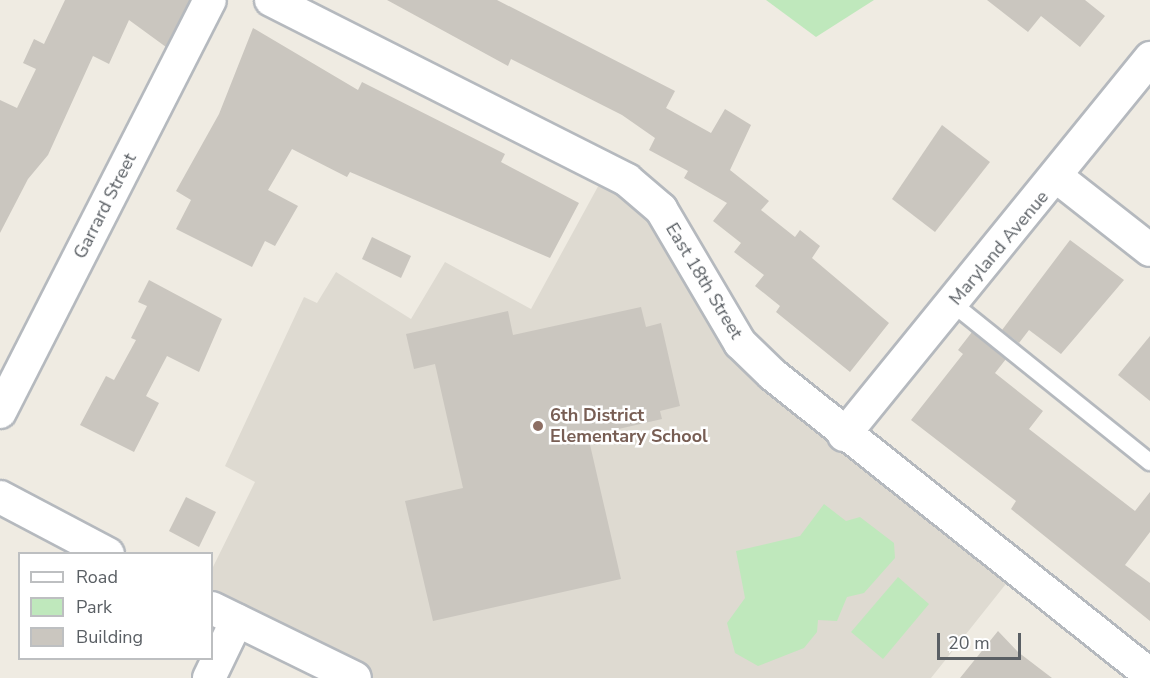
<!DOCTYPE html>
<html>
<head>
<meta charset="utf-8">
<style>
	body { margin:0 }
	#map { position:relative; width:1150px; height:678px; overflow:hidden; background:#efebe2; font-family:"Nunito Sans",sans-serif }
	div>[style] { position:absolute }
	.education>* { inset:0; background:#dedad1 }
	.green>* { inset:0; background:#bfe8bc }
	.building>* { inset:0; background:#cac6bf }
	.roads { filter:drop-shadow(2px 0 #b5b9be) drop-shadow(-2px 0 #b5b9be) drop-shadow(0 2px #b5b9be) drop-shadow(0 -2px #b5b9be) }
	.service>* { height:16px; margin:-8px; padding:0 8px; transform-origin:8px; border-radius:8px; background:#fff }
	.minor>* { height:32px; margin:-16px; padding:0 16px; transform-origin:16px; border-radius:16px; background:#fff }
	.dots>* { width:16px; height:16px; translate:-50% -50%; box-sizing:border-box; border:3px solid #fff; border-radius:50% }
	span { translate:-50% -50%; white-space:nowrap; text-align:center; line-height:1.15; -webkit-text-stroke:5px #fff; paint-order:stroke }
	.street-label { font-size:18px; color:#5a5f64 }
	.education-label { font-size:18px; color:#785e54; font-weight:700 }
	.left { translate:0 -50%; text-align:left }
	.legend { position:absolute; left:18px; top:552px; width:195px; height:108px; box-sizing:border-box; background:#fff; border:2px solid #bdbfc1; margin:0; padding:8px 10px; list-style:none; font-size:18px; color:#5a5f64 }
	.legend li { display:flex; align-items:center; gap:12px; height:30px }
	.legend b { width:30px; border:2px solid #bdbfc1 }
	.scale { position:absolute; left:937px; top:633px; width:84px; height:27px; box-sizing:border-box; border:3px solid #5a5f64; border-top:0; padding-left:8px; font-size:18px; line-height:21px; white-space:nowrap; color:#5a5f64; -webkit-text-stroke:4px #fff; paint-order:stroke }
</style>
</head>
<body>
<div id="map">
	<div class="education">
		<div style="clip-path:polygon(607px 170px,627px 180px,740px 343px,1017px 570px,931px 678px,355px 678px,212px 608px,212px 569px,255px 482px,225px 466px,304px 297px,317px 303px,336px 272px,411px 319px,445px 262px,531px 309px)"></div>
	</div>
	<div class="green">
		<div style="clip-path:polygon(766px 0,874px 0,816px 37px)"></div>
		<div style="clip-path:polygon(824px 504px,846px 521px,860px 517px,894px 543px,895px 558px,864px 593px,847px 597px,837px 621px,818px 620px,817px 632px,804px 648px,758px 666px,735px 653px,727px 623px,745px 598px,736px 551px,800px 536px)"></div>
		<div style="clip-path:polygon(898px 577px,929px 604px,883px 659px,851px 632px)"></div>
	</div>
	<div class="building">
		<div style="clip-path:polygon(65px 0,190px 0,166px 47px,129px 20px,109px 64px,93px 56px,48px 155px,28px 179px,0 233px,0 100px,17px 108px,36px 69px,23px 63px,34px 39px,44px 44px)"></div>
		<div style="clip-path:polygon(387px 0,497px 0,675px 91px,666px 108px,711px 133px,725px 109px,751px 125px,730px 170px,769px 201px,761px 210px,795px 237px,800px 230px,820px 246px,812px 258px,889px 323px,850px 372px,776px 312px,780px 306px,755px 286px,764px 275px,734px 252px,741px 243px,713px 221px,727px 203px,684px 178px,688px 171px,649px 150px,655px 138px,622px 115px,511px 59px,508px 66px)"></div>
		<div style="clip-path:polygon(987px 0,1085px 0,1105px 16px,1080px 47px,1041px 16px,1028px 32px)"></div>
		<div style="clip-path:polygon(253px 28px,358px 90px,362px 82px,505px 154px,501px 162px,579px 203px,550px 258px,350px 172px,347px 177px,292px 149px,268px 190px,298px 206px,275px 246px,265px 241px,252px 267px,176px 229px,191px 200px,176px 191px,219px 114px)"></div>
		<div style="clip-path:polygon(942px 125px,990px 162px,935px 232px,892px 199px)"></div>
		<div style="clip-path:polygon(372px 237px,411px 256px,401px 278px,362px 259px)"></div>
		<div style="clip-path:polygon(1070px 240px,1124px 280px,1061px 354px,1029px 330px,1019px 343px,1002px 330px)"></div>
		<div style="clip-path:polygon(149px 280px,222px 319px,199px 372px,167px 356px,146px 396px,159px 403px,134px 452px,80px 425px,106px 376px,114px 380px,136px 340px,131px 338px,147px 306px,138px 302px)"></div>
		<div style="clip-path:polygon(641px 307px,646px 327px,661px 323px,680px 406px,660px 411px,662px 419px,588px 436px,621px 579px,433px 621px,405px 501px,463px 488px,435px 364px,414px 369px,406px 334px,508px 311px,513px 335px)"></div>
		<div style="clip-path:polygon(972px 332px,1006px 359px,995px 373px,1043px 411px,1029px 429px,1135px 511px,1150px 492px,1150px 532px,1125px 565px,1150px 583px,1150px 621px,1011px 509px,1016px 501px,911px 420px,963px 354px,958px 350px)"></div>
		<div style="clip-path:polygon(1150px 336px,1150px 401px,1118px 375px)"></div>
		<div style="clip-path:polygon(186px 497px,216px 512px,199px 547px,169px 531px)"></div>
		<div style="clip-path:polygon(998px 631px,1018px 652px,1052px 678px,960px 678px)"></div>
	</div>
	<div class="roads">
		<div class="service">
			<div style="left:952px;top:303px;width:254px;rotate:38.8deg"></div>
		</div>
		<div class="minor">
			<div style="left:271px;top:0;width:399px;rotate:26.8deg"></div>
			<div style="left:627px;top:180px;width:45px;rotate:40.5deg"></div>
			<div style="left:661px;top:209px;width:156px;rotate:59.5deg"></div>
			<div style="left:740px;top:343px;width:46px;rotate:44.1deg"></div>
			<div style="left:773px;top:375px;width:482px;rotate:38.5deg"></div>
			<div style="left:1057px;top:177px;width:118px;rotate:38.1deg"></div>
			<div style="left:0;top:412px;width:462px;rotate:-63deg"></div>
			<div style="left:844px;top:435px;width:486px;rotate:-50.9deg"></div>
			<div style="left:0;top:497px;width:122px;rotate:27.8deg"></div>
			<div style="left:212px;top:608px;width:159px;rotate:26.1deg"></div>
			<div style="left:209px;top:678px;width:64px;rotate:-64.2deg"></div>
		</div>
	</div>
	<div class="dots">
		<div style="left:538px;top:426px;background:#8d6e63"></div>
	</div>
	<div class="street-label">
		<span style="left:105px;top:206px;rotate:-63deg">Garrard Street</span>
		<span style="left:999px;top:248px;rotate:-50deg">Maryland Avenue</span>
		<span style="left:704px;top:281px;rotate:59deg">East 18th Street</span>
	</div>
	<div class="education-label">
		<span class="left" style="left:550px;top:426px">6th District<br>Elementary School</span>
	</div>
	<ul class="legend">
	<li><b style="height:8px;background:#fff"></b>Road</li>
	<li><b style="height:16px;background:#bfe8bc"></b>Park</li>
	<li><b style="height:16px;background:#cac6bf"></b>Building</li>
	</ul>
	<div class="scale">20 m</div>
</div>
</body>
</html>
